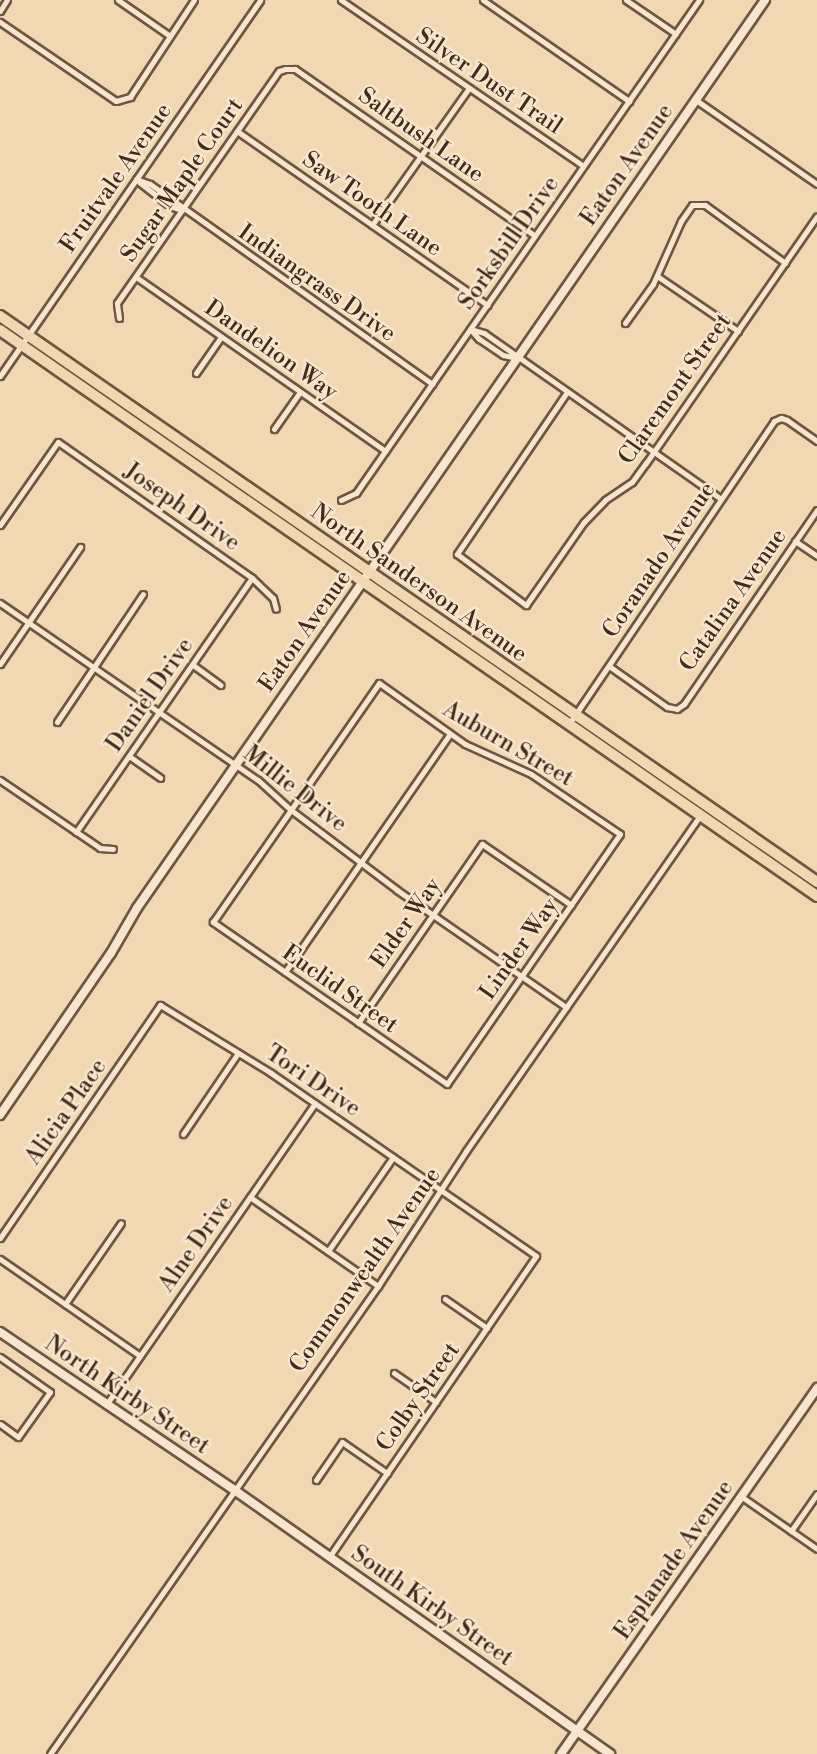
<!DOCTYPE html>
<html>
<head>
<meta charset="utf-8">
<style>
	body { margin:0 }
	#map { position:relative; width:817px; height:1754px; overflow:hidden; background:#f2d8b2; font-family:"Libre Bodoni",serif }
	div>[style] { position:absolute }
	.roads { filter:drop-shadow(2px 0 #6d5742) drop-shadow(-2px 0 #6d5742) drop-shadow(0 2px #6d5742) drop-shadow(0 -2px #6d5742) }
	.street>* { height:5px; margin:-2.5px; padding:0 2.5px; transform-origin:2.5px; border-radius:2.5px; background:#f7e6cd }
	.secondary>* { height:8px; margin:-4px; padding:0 4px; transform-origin:4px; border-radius:4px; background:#f7e6cd }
	.highway>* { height:10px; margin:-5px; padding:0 5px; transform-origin:5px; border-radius:5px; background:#f2d8b2 }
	span { translate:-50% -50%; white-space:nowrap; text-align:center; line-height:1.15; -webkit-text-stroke:5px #f7e6cd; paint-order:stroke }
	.street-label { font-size:23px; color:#412c1c }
</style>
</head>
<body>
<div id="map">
	<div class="roads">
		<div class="street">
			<div style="left:118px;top:0;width:63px;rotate:34.7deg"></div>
			<div style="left:341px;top:0;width:293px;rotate:34.4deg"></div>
			<div style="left:483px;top:0;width:178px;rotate:34.7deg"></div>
			<div style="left:626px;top:0;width:60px;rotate:34.2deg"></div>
			<div style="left:0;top:11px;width:13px;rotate:-58deg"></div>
			<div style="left:0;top:22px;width:140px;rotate:34.3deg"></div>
			<div style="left:116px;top:101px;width:15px;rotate:-16deg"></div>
			<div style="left:130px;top:97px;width:116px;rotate:-56.6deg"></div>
			<div style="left:696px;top:100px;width:147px;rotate:34.8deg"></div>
			<div style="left:237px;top:131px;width:305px;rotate:34.8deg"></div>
			<div style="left:136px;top:179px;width:15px;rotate:20deg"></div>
			<div style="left:150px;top:184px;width:346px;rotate:35.3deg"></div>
			<div style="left:139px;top:182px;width:39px;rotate:38deg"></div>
			<div style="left:170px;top:206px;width:13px;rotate:18deg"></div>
			<div style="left:372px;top:225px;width:168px;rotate:-54.7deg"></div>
			<div style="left:657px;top:276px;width:98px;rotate:34.2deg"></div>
			<div style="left:136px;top:277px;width:304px;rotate:34.9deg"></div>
			<div style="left:119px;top:318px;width:15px;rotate:-98deg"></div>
			<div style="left:117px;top:303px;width:283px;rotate:-55.1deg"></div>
			<div style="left:279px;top:71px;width:6px;rotate:-18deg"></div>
			<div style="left:285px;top:69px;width:10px"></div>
			<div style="left:295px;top:69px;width:292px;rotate:34.8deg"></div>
			<div style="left:625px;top:323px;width:48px;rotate:-54.3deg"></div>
			<div style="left:653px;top:284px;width:69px;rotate:-66deg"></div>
			<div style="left:681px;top:221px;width:19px;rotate:-55deg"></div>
			<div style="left:692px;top:205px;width:13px"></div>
			<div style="left:705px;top:205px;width:99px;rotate:35.9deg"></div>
			<div style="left:517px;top:358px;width:14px;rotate:-168deg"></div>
			<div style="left:503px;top:355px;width:29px;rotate:-146deg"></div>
			<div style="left:479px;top:339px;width:13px;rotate:-132deg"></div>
			<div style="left:470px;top:329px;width:15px;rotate:16deg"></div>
			<div style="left:484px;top:333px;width:289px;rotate:35deg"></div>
			<div style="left:196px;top:373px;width:44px;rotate:-55.2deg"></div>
			<div style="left:0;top:376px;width:457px;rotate:-55.3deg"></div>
			<div style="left:567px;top:392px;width:196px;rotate:124.2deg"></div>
			<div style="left:457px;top:554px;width:86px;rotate:36.5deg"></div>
			<div style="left:526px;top:605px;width:101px;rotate:-55.1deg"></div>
			<div style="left:584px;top:522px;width:30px;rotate:-46deg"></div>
			<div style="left:605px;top:500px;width:32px;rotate:-34deg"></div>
			<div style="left:632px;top:482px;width:24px;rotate:-54deg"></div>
			<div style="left:646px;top:463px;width:300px;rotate:-55.3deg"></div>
			<div style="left:274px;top:429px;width:45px;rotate:-54.9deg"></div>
			<div style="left:341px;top:500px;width:17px;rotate:-25deg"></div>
			<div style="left:356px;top:493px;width:601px;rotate:-55.17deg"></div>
			<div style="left:0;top:525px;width:101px;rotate:-55.1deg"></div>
			<div style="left:58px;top:442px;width:237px;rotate:35deg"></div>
			<div style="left:252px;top:578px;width:29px;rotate:44deg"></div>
			<div style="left:273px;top:598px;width:11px;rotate:75deg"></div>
			<div style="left:795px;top:541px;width:27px;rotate:34deg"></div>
			<div style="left:0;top:603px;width:313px;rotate:34.5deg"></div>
			<div style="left:258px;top:780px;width:45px;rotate:42.3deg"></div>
			<div style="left:291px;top:810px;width:133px;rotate:37deg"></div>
			<div style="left:397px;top:890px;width:206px;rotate:34.7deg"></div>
			<div style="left:0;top:664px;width:142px;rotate:-55.6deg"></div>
			<div style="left:193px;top:665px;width:34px;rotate:36deg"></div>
			<div style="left:609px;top:666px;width:71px;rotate:35.3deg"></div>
			<div style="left:667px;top:707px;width:10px;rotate:11deg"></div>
			<div style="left:677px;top:709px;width:9px;rotate:-36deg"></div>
			<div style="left:684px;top:704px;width:235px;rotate:-55.6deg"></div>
			<div style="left:379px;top:683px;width:105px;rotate:35.3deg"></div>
			<div style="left:465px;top:744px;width:72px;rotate:24.4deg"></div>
			<div style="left:531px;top:774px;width:107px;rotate:34deg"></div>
			<div style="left:620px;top:834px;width:304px;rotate:124.7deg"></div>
			<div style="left:447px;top:1084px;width:285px;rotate:-145.3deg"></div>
			<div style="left:213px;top:922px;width:291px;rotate:-55.2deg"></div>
			<div style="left:57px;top:722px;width:154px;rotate:-56.1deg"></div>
			<div style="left:569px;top:724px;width:366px;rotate:-55.9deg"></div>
			<div style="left:774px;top:421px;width:8px;rotate:-23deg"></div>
			<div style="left:781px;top:418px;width:6px;rotate:18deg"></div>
			<div style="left:787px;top:420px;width:37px;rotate:35deg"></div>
			<div style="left:129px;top:756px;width:38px;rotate:35deg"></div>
			<div style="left:0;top:780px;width:121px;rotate:34.2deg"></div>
			<div style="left:100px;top:848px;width:13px;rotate:4deg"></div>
			<div style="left:76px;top:832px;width:309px;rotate:-55.3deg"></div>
			<div style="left:285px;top:972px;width:290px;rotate:-55.3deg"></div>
			<div style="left:358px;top:1023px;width:218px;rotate:-55.3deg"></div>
			<div style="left:482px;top:844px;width:108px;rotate:34.4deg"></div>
			<div style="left:183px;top:1134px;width:98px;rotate:-55.8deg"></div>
			<div style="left:250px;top:1197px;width:156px;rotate:34.8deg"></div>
			<div style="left:0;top:1238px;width:283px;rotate:-55.5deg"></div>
			<div style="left:160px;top:1005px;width:130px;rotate:31.5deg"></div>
			<div style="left:271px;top:1073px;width:322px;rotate:34.6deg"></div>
			<div style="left:536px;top:1256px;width:365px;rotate:124.5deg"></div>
			<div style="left:328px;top:1251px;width:114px;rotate:-55.3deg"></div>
			<div style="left:0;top:1259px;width:170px;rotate:34.7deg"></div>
			<div style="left:445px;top:1299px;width:51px;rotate:34.6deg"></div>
			<div style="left:65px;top:1304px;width:98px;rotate:-55.3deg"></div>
			<div style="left:0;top:1357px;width:61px;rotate:35deg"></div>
			<div style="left:50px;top:1392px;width:55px;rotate:125.4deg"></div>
			<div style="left:18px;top:1437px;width:22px;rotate:-144deg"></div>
			<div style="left:394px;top:1373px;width:51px;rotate:34.6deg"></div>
			<div style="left:106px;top:1405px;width:367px;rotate:-55.3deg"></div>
			<div style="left:316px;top:1480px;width:46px;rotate:-55.6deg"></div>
			<div style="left:342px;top:1442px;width:55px;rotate:34.6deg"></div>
			<div style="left:742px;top:1497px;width:91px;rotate:34.7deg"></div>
			<div style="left:791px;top:1531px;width:45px;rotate:-54.9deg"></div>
			<div style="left:50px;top:1754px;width:571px;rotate:-54.98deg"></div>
			<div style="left:378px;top:1286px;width:161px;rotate:-56.9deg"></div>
			<div style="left:466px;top:1151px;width:411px;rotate:-55.1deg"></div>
		</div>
		<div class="secondary">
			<div style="left:0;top:1115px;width:196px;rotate:-55.6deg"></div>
			<div style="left:111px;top:953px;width:52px;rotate:-60deg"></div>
			<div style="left:137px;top:908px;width:1104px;rotate:-55.33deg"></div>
			<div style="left:0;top:1332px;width:281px;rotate:34deg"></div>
			<div style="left:233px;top:1489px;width:461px;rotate:35.1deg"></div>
			<div style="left:561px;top:1754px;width:447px;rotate:-55deg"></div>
		</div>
		<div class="highway">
			<div style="left:0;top:316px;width:994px;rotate:34.71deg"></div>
			<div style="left:0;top:330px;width:994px;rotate:34.71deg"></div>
		</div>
	</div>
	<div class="street-label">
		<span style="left:489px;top:81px;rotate:34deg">Silver Dust Trail</span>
		<span style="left:421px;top:135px;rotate:35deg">Saltbush Lane</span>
		<span style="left:627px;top:165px;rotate:-55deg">Eaton Avenue</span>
		<span style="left:116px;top:178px;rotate:-55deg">Fruitvale Avenue</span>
		<span style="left:182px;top:180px;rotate:-55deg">Sugar Maple Court</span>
		<span style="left:372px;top:204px;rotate:35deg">Saw Tooth Lane</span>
		<span style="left:509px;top:243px;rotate:-55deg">Sorksbill Drive</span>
		<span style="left:317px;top:283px;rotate:35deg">Indiangrass Drive</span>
		<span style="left:271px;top:350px;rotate:35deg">Dandelion Way</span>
		<span style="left:675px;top:389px;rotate:-55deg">Claremont Street</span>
		<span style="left:182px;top:507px;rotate:35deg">Joseph Drive</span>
		<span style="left:659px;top:560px;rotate:-56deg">Coranado Avenue</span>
		<span style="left:419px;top:583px;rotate:35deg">North Sanderson Avenue</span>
		<span style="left:733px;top:600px;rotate:-55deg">Catalina Avenue</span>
		<span style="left:305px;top:631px;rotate:-55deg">Eaton Avenue</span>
		<span style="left:150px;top:695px;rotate:-55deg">Daniel Drive</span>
		<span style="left:508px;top:744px;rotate:30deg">Auburn Street</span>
		<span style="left:295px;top:789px;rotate:38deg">Millie Drive</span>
		<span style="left:406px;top:923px;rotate:-55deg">Elder Way</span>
		<span style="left:519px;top:949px;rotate:-55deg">Linder Way</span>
		<span style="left:340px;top:989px;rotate:35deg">Euclid Street</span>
		<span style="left:313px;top:1081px;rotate:34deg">Tori Drive</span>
		<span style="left:66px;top:1112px;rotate:-55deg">Alicia Place</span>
		<span style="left:196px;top:1244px;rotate:-55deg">Alne Drive</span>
		<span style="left:365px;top:1270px;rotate:-55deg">Commonwealth Avenue</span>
		<span style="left:127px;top:1395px;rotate:34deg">North Kirby Street</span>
		<span style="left:418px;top:1397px;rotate:-55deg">Colby Street</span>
		<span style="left:674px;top:1560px;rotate:-55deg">Esplanade Avenue</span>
		<span style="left:432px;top:1606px;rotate:35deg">South Kirby Street</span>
	</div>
</div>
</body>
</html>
